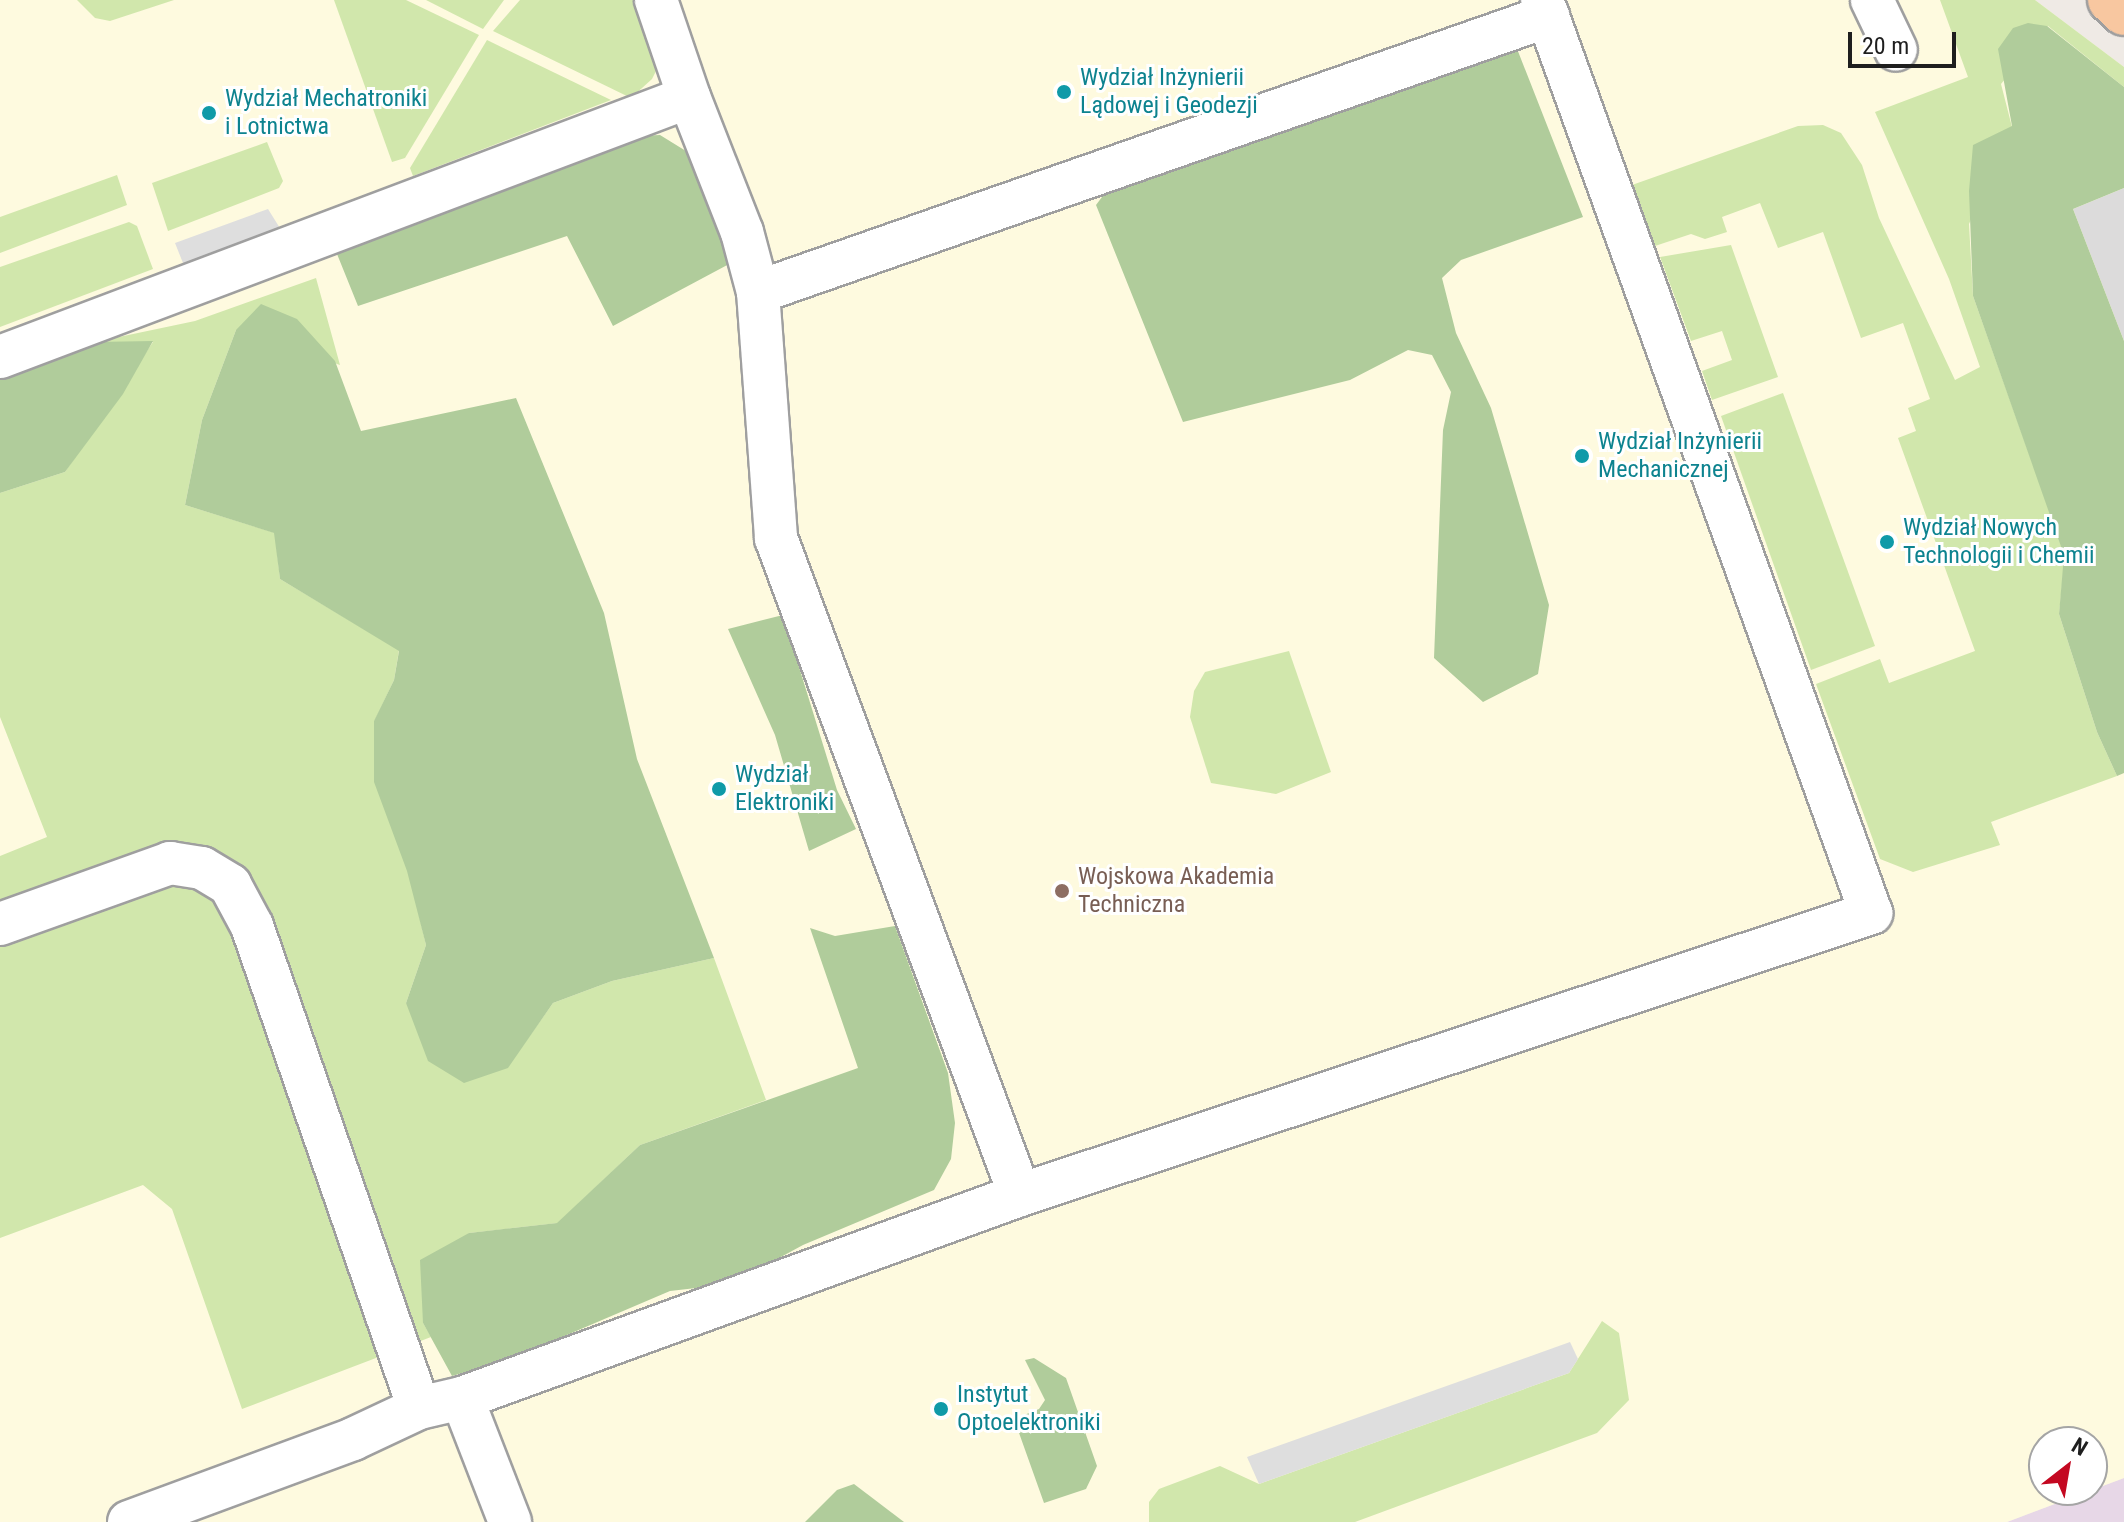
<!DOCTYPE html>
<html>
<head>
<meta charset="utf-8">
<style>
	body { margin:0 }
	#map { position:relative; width:2124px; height:1522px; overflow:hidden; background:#efeae5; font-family:"Roboto Condensed",sans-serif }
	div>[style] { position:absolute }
	.residential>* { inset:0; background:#dcdbdb }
	.industrial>* { inset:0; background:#e7d7e7 }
	.education>* { inset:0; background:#fefadf }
	.grass>* { inset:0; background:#d1e7ac }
	.forest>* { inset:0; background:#b0cc9b }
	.parking>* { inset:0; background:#dedede }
	.roads { filter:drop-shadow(2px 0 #9f9f9f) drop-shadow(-2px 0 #9f9f9f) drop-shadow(0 2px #9f9f9f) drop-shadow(0 -2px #9f9f9f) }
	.minor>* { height:42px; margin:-21px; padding:0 21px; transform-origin:21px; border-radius:21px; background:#fff }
	.major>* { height:44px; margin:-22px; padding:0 22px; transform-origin:22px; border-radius:22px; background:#f8c7a0 }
	.dots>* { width:22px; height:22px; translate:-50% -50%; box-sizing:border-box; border:4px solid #fff; border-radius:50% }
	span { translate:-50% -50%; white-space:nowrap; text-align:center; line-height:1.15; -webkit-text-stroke:6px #fff; paint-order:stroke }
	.culture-label { font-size:24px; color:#0d838f }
	.left { translate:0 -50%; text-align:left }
	.education-label { font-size:24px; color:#785e54 }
	.north { position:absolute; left:2028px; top:1426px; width:80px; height:80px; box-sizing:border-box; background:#fff; border:2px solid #a5a5a5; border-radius:50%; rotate:31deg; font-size:22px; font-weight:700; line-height:32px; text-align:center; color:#1e1e1e }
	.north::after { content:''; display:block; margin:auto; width:28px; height:36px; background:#c40821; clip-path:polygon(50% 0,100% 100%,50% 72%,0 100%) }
	.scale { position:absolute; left:1848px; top:32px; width:108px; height:36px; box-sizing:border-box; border:4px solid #1e1e1e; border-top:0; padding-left:10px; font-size:24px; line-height:28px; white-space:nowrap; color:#1e1e1e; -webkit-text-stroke:6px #fff; paint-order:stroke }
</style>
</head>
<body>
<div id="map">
	<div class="residential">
		<div style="clip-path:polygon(2124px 188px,2124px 341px,2073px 209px)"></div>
	</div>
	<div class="industrial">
		<div style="clip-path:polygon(2124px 1478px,2124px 1522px,2007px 1522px)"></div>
	</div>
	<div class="education">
		<div style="clip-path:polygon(evenodd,0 0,2035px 0,2124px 67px,2124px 188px,2073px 209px,2124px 341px,2124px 1478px,2007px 1522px,0 1522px,0 0,2044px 1442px,2092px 1442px,2092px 1490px,2044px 1490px,2044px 1442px)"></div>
	</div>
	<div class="grass">
		<div style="clip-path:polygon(77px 0,174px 0,110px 21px,95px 18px)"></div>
		<div style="clip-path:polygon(334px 0,406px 0,479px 35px,405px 158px,392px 162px)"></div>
		<div style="clip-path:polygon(426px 0,504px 0,483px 29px)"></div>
		<div style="clip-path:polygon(520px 0,642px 0,658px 67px,652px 79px,631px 98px,493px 31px)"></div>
		<div style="clip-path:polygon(1940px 0,2035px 0,2124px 67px,2124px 87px,2048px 26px,2001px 84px,2012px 127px,1969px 224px,1973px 296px,2065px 555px,2059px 614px,2097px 732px,2117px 776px,1991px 822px,2000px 845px,1913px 872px,1880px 859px,1816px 684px,1880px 659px,1889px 683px,1975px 651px,1898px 438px,1916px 431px,1908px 408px,1930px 399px,1903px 323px,1861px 338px,1823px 232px,1778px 248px,1760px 203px,1722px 217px,1727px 232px,1705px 239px,1691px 234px,1655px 246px,1632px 185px,1798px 126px,1823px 125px,1841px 133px,1862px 165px,1879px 218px,1955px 380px,1980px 367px,1949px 279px,1875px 112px,1968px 77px)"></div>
		<div style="clip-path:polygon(487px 40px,611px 100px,413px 176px,410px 168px)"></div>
		<div style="clip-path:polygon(267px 142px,283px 181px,279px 188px,168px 231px,152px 183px)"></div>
		<div style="clip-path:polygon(117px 175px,127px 205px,0 253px,0 217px)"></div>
		<div style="clip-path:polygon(129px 222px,137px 226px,153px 269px,0 327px,0 267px)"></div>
		<div style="clip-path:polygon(1731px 245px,1778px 377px,1712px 400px,1702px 371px,1732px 360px,1722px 331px,1691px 341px,1660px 257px)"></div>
		<div style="clip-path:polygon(316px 278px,340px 365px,236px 330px,202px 420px,185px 505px,275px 533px,280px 579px,399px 650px,394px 680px,374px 722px,426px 945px,406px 1003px,507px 1068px,553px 1003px,612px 981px,714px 958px,766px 1100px,640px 1145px,558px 1223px,469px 1233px,423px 1323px,431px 1337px,242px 1409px,172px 1209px,143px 1185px,0 1238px,0 946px,62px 924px,0 908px,0 856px,47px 837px,0 717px,0 493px,65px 472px,153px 342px,95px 342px,195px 321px)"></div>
		<div style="clip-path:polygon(1783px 393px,1875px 646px,1811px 670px,1721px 416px)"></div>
		<div style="clip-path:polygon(1289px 651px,1331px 772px,1276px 794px,1211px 783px,1190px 717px,1194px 691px,1205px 672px)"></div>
		<div style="clip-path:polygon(1602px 1321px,1619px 1333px,1629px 1400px,1597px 1433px,1355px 1522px,1149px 1522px,1149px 1502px,1159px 1489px,1220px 1466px,1259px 1484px,1569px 1373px)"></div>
	</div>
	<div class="forest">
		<div style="clip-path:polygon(2028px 23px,2047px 26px,2124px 87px,2124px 188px,2073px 209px,2124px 341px,2124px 773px,2117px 776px,2097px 732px,2059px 614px,2064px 555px,1973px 296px,1969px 191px,1973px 145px,2012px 126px,1998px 49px,2013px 28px)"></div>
		<div style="clip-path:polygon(1512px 36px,1583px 217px,1461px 260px,1442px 278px,1456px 333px,1491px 408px,1549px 605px,1538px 674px,1483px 702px,1434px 658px,1443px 430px,1451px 392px,1432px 355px,1408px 350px,1350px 380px,1183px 422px,1096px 205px,1111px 185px)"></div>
		<div style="clip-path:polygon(660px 135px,694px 156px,731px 263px,613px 326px,567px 236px,358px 306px,337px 254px,639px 136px)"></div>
		<div style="clip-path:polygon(261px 304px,297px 319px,335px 361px,361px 431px,516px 398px,604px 613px,637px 759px,714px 958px,612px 981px,553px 1003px,508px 1068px,464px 1083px,428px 1061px,406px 1003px,426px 945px,407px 871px,374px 782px,374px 721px,394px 680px,399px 651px,280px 579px,274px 533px,185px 505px,202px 420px,236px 330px)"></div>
		<div style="clip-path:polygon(153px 341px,123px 394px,65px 472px,0 493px,0 380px,95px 342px)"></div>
		<div style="clip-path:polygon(783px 615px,837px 790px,856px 829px,809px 851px,775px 735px,728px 629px)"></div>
		<div style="clip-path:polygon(895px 926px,948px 1073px,955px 1123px,951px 1159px,934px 1190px,803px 1245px,731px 1284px,670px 1291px,513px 1358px,452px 1376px,423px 1323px,420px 1260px,469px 1233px,557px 1223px,640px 1145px,858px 1068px,810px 928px,835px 936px)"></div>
		<div style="clip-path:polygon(1034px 1358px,1066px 1378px,1097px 1466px,1086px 1489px,1044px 1503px,1014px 1419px,1039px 1409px,1045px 1400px,1025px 1360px)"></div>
		<div style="clip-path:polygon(854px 1484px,904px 1522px,805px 1522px,837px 1490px)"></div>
	</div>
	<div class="parking">
		<div style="clip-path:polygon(268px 209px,283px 233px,179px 272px,183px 263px,175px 243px)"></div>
		<div style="clip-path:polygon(1570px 1342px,1578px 1359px,1569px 1373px,1259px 1484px,1247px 1457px)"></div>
	</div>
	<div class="roads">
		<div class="minor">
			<div style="left:656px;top:0;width:102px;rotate:71.2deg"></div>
			<div style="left:1872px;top:0;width:55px;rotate:64.4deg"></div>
			<div style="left:758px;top:292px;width:837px;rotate:-19.26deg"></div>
			<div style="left:0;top:357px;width:736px;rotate:-20.67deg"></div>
			<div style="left:689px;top:97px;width:145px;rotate:68.6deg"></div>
			<div style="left:742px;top:232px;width:62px;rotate:75.1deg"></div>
			<div style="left:758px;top:292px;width:247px;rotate:85.8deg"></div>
			<div style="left:776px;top:538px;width:701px;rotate:69.63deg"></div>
			<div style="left:0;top:924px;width:181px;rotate:-19.7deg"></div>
			<div style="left:170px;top:863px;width:32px;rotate:9deg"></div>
			<div style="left:202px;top:868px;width:33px;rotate:31deg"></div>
			<div style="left:230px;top:885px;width:47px;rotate:61.8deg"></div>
			<div style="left:252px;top:926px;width:510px;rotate:70.89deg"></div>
			<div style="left:462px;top:1398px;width:133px;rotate:68.8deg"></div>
			<div style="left:129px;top:1522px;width:239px;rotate:-20.3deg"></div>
			<div style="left:353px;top:1439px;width:73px;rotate:-25.2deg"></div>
			<div style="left:419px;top:1408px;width:44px;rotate:-13.1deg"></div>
			<div style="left:462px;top:1398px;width:594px;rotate:-19.99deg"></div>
			<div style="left:1020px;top:1195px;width:897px;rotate:-18.33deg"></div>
			<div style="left:1871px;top:913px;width:970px;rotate:-109.82deg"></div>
		</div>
		<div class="major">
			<div style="left:2110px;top:0;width:19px;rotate:43deg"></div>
		</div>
	</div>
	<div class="dots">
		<div style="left:1064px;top:92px;background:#0f9aa8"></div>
		<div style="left:209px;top:113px;background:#0f9aa8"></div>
		<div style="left:1582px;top:456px;background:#0f9aa8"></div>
		<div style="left:1887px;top:542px;background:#0f9aa8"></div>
		<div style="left:719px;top:789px;background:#0f9aa8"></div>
		<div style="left:1062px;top:891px;background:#8d6e63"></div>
		<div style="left:941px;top:1409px;background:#0f9aa8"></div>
	</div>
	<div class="culture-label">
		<span class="left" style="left:1080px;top:92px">Wydział Inżynierii<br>Lądowej i Geodezji</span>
		<span class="left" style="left:225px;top:113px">Wydział Mechatroniki<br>i Lotnictwa</span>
		<span class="left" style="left:1598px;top:456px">Wydział Inżynierii<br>Mechanicznej</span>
		<span class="left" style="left:1903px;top:542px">Wydział Nowych<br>Technologii i Chemii</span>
		<span class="left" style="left:735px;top:789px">Wydział<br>Elektroniki</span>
		<span class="left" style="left:957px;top:1409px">Instytut<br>Optoelektroniki</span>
	</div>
	<div class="education-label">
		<span class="left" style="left:1078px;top:891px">Wojskowa Akademia<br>Techniczna</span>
	</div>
	<div class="north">N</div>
	<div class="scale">20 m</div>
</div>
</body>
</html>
